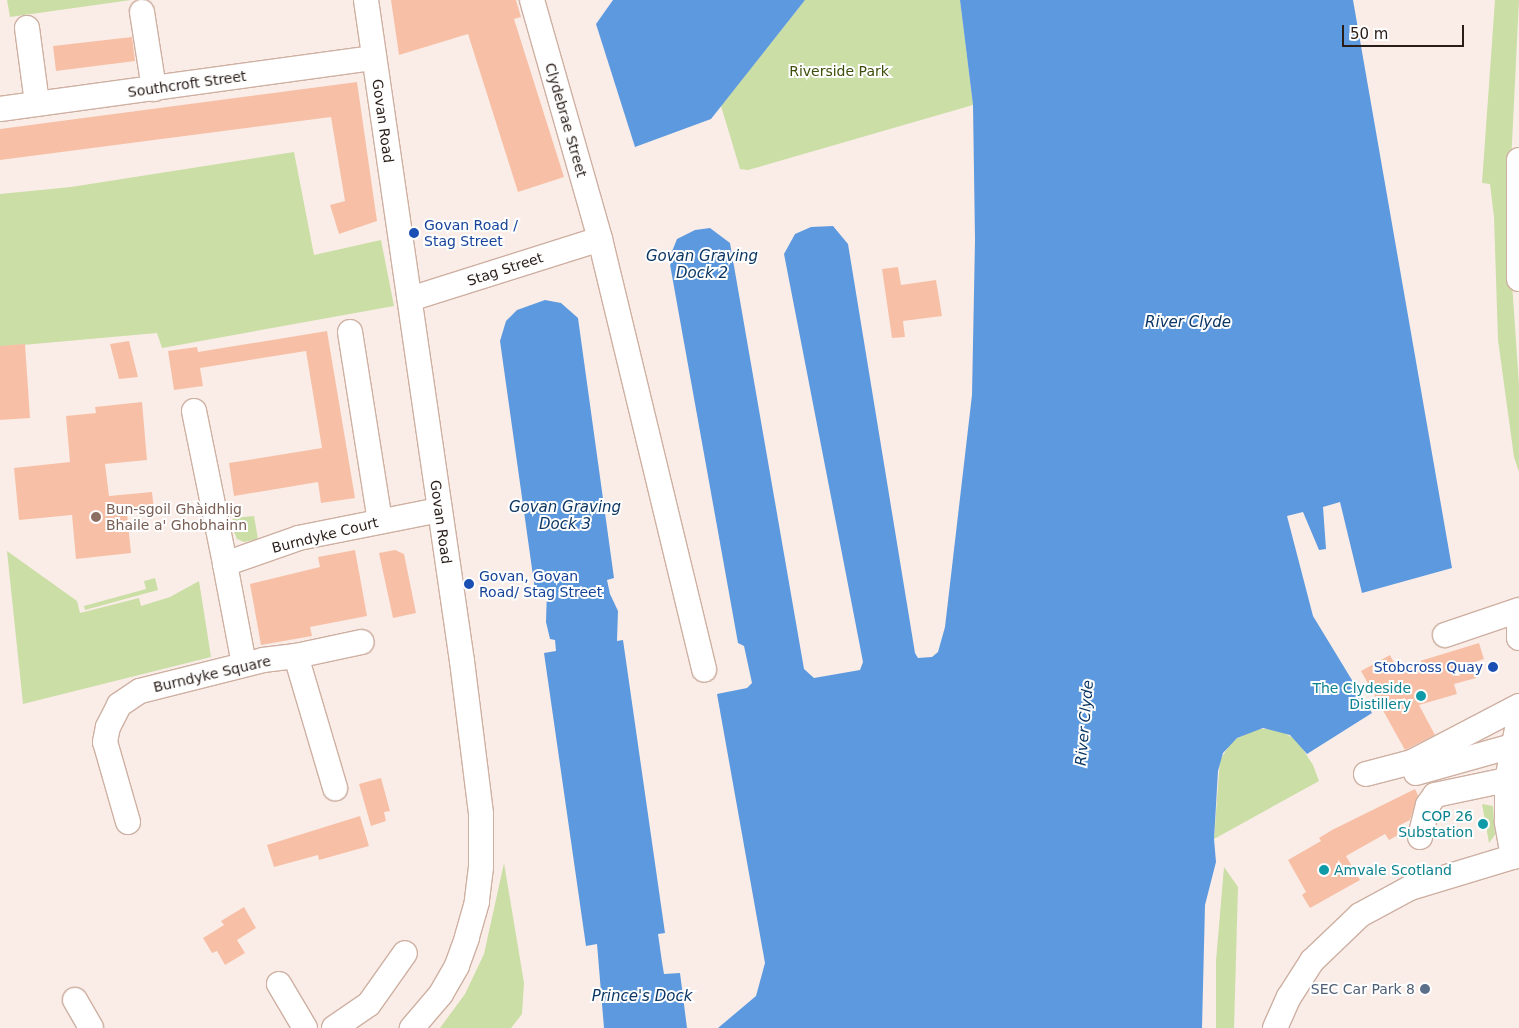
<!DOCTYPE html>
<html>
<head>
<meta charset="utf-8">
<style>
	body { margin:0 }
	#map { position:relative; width:1519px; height:1028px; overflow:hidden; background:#faede8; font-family:"DejaVu Sans",sans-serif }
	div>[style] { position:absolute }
	.green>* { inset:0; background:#cadea5 }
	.water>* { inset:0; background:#5d99de }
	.building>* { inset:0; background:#f7c0a6 }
	.roads { filter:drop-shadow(1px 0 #ceb0a2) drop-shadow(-1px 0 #ceb0a2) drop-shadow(0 1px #ceb0a2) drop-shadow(0 -1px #ceb0a2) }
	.minor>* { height:24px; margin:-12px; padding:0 12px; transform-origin:12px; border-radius:12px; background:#fff }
	.dots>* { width:14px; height:14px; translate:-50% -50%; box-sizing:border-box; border:2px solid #fefefe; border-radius:50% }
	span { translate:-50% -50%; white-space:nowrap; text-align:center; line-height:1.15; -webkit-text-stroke:4px #fefefe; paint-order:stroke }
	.park-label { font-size:14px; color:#3d4e0b }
	.street-label { font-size:14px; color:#291d18 }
	.transit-label { font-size:14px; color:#164399 }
	.left { translate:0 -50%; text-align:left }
	.right { translate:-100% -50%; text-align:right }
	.education-label { font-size:14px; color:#785e54 }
	.culture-label { font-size:14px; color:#0d838f }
	.service-label { font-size:14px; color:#4e5e75 }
	.water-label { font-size:15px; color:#0c3663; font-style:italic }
	.scale { position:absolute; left:1342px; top:25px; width:122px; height:22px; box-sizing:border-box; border:2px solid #291d18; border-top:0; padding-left:6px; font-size:15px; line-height:18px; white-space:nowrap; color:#291d18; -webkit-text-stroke:4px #fefefe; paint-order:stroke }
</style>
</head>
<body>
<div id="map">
	<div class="green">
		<div style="clip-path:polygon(7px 0,131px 0,10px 17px)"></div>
		<div style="clip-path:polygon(805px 0,960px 0,973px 105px,748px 170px,740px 169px,721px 106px)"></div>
		<div style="clip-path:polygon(1495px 0,1519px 0,1508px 224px,1519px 385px,1519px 472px,1514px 457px,1498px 340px,1494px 217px,1490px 184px,1482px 183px)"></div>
		<div style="clip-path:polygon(294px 152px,314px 255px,381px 240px,394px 306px,162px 348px,157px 333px,0 347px,0 194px,71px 187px)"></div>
		<div style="clip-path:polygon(254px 516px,258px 539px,244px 542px,237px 539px,230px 522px,234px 518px)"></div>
		<div style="clip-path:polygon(7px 551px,77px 601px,80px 613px,139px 598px,141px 606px,170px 597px,199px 581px,211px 657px,23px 704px)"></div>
		<div style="clip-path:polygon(155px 578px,158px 590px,85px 610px,84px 606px,146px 589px,144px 581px)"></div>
		<div style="clip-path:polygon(1255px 729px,1277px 729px,1297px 740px,1313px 765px,1319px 781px,1214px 839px,1220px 760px,1232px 741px)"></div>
		<div style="clip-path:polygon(1482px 804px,1493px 806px,1495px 835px,1489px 843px)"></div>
		<div style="clip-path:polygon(504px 863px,524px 983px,522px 1014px,511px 1028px,440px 1028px,465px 994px,484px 954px)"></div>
		<div style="clip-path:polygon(1224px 867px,1238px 887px,1234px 1028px,1216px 1028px,1216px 961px)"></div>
	</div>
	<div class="water">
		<div style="clip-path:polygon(613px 0,805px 0,711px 119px,635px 147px,596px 24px)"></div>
		<div style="clip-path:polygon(960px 0,1353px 0,1452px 568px,1362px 593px,1340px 502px,1323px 507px,1326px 549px,1319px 550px,1303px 512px,1287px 516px,1313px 616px,1372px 713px,1307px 754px,1290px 735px,1263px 728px,1237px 738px,1223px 753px,1218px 771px,1214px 839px,1216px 862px,1205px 905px,1202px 1028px,718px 1028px,756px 996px,765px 963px,717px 694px,747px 688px,752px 683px,744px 646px,738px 643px,669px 259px,677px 239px,695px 230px,710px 228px,730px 243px,804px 669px,814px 678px,860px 670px,863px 662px,784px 254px,795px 234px,811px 227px,833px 226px,848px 244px,915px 653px,918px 658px,932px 657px,938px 652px,945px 627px,972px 395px,975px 240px,973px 105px)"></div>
		<div style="clip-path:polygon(545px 300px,561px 303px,578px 318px,614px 578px,607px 580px,610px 594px,618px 611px,617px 641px,623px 640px,665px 933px,658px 934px,662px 962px,664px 974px,680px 973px,687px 1028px,604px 1028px,597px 944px,586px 946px,544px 653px,556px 651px,555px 640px,550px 639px,546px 622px,547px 590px,535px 590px,500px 341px,506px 321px,517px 310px)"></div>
	</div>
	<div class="building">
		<div style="clip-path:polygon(391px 0,516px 0,521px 17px,514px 19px,564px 177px,518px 192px,468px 34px,399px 55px)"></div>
		<div style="clip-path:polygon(132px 37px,135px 61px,56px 71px,53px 46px)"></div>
		<div style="clip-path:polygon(357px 82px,377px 221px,339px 234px,330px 205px,345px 201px,331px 117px,0 160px,0 129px)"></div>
		<div style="clip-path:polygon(898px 267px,901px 285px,936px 280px,942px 316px,903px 321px,905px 337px,892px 338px,882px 269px)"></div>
		<div style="clip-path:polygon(327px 331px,355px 498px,321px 503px,318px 482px,234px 496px,229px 463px,322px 448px,306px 351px,200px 368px,203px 386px,174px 390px,168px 351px,197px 347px,198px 352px)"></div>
		<div style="clip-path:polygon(129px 341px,138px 377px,119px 379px,110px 344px)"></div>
		<div style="clip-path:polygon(25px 344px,30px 418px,0 420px,0 346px)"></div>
		<div style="clip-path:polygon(142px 402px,147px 460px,105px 464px,109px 496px,152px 492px,154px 510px,127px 513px,131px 553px,76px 559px,72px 515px,19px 520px,14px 468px,70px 462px,66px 416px,96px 413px,95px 407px)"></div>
		<div style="clip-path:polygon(355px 550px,367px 616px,310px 627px,312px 636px,261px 645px,250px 584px,320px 567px,318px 557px)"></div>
		<div style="clip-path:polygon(395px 550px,404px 554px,416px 613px,393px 618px,379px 553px)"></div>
		<div style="clip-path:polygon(1479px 643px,1484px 659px,1472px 663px,1476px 678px,1454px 684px,1457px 694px,1419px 705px,1435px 735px,1405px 750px,1361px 671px,1390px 655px,1397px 668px)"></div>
		<div style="clip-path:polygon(381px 778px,390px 811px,384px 812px,386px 821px,371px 826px,359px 784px)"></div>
		<div style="clip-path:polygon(1415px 789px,1418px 795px,1410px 820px,1398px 826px,1402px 833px,1389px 840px,1385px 834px,1346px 856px,1360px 880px,1310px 908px,1302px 895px,1306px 892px,1288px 860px,1321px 841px,1319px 838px,1332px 830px)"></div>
		<div style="clip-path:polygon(360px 816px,369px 846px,319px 860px,318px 855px,274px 867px,267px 845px)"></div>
		<div style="clip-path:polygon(244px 907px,256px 928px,237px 940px,245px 953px,225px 965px,217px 951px,212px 953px,203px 938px,224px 925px,221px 921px)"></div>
	</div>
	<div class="roads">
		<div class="minor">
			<div style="left:366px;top:0;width:668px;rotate:81.74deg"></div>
			<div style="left:462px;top:661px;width:154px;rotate:82.9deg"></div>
			<div style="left:481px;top:814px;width:53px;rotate:90deg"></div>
			<div style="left:481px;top:867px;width:35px;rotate:97deg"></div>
			<div style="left:477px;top:902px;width:37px;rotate:106deg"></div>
			<div style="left:467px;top:938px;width:30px;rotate:110deg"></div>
			<div style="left:457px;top:966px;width:32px;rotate:120deg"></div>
			<div style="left:441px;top:994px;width:45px;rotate:130.5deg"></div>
			<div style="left:532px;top:0;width:248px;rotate:74.1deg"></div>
			<div style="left:600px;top:239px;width:443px;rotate:76.4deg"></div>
			<div style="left:142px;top:12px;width:78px;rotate:81.1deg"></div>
			<div style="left:27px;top:28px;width:76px;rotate:82.4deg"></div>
			<div style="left:0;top:109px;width:377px;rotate:-7.8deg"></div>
			<div style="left:1519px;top:160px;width:119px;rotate:90deg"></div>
			<div style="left:410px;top:299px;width:199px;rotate:-17.5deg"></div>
			<div style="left:350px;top:332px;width:191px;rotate:81deg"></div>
			<div style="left:194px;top:411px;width:156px;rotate:78.5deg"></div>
			<div style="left:1519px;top:614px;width:24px;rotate:90deg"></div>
			<div style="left:1445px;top:635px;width:78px;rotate:-18.7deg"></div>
			<div style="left:296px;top:656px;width:67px;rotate:-12deg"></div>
			<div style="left:244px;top:664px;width:102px;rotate:-100.8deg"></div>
			<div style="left:225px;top:564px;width:78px;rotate:-19.4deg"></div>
			<div style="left:299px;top:538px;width:143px;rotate:-11.3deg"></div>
			<div style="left:1416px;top:773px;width:100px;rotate:-15.7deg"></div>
			<div style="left:1366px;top:774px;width:48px;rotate:-14.6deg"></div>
			<div style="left:1412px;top:762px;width:121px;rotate:-27.6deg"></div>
			<div style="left:128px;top:822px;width:83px;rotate:-106deg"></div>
			<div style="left:105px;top:742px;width:15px;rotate:-79deg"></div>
			<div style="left:108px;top:727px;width:25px;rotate:-63deg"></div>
			<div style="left:119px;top:705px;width:25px;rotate:-34deg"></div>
			<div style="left:140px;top:691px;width:127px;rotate:-14.1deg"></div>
			<div style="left:263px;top:660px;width:33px;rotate:-7deg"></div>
			<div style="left:296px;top:656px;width:138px;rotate:73.5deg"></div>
			<div style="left:1420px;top:837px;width:33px;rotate:-76deg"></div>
			<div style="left:1428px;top:805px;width:12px;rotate:-55deg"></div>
			<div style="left:1435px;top:795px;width:74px;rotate:-11.8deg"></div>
			<div style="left:1513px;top:857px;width:36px;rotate:-100deg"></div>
			<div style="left:1507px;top:822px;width:42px;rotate:-90deg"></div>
			<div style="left:1507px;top:780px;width:62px;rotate:-78.9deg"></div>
			<div style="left:279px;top:984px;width:51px;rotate:59.4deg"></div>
			<div style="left:75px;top:1000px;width:32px;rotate:60deg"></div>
			<div style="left:334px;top:1028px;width:42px;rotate:-34.4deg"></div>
			<div style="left:369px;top:1004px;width:62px;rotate:-54.8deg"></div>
			<div style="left:1275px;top:1028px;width:34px;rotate:-66deg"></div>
			<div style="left:1289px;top:997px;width:43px;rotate:-57.4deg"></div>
			<div style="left:1312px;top:961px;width:66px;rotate:-43.8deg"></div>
			<div style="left:1360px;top:915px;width:57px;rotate:-28.4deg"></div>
			<div style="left:1410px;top:888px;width:114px;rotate:-16.8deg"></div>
		</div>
	</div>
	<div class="dots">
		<div style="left:414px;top:233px;background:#1a4fb4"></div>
		<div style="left:96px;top:517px;background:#8d6e63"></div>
		<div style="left:469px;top:584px;background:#1a4fb4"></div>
		<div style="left:1493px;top:667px;background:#1a4fb4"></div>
		<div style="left:1421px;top:696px;background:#0f9aa8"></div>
		<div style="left:1483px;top:824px;background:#0f9aa8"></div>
		<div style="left:1324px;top:870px;background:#0f9aa8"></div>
		<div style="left:1425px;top:989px;background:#5c6f8a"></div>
	</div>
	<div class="park-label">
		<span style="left:839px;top:71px">Riverside Park</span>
	</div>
	<div class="street-label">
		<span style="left:187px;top:84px;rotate:-8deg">Southcroft Street</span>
		<span style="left:566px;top:120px;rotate:74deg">Clydebrae Street</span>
		<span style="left:383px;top:121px;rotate:82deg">Govan Road</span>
		<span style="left:505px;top:269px;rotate:-18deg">Stag Street</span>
		<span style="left:441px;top:522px;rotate:82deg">Govan Road</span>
		<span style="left:325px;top:535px;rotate:-14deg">Burndyke Court</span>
		<span style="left:212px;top:674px;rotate:-13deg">Burndyke Square</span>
	</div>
	<div class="transit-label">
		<span class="left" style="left:424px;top:233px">Govan Road /<br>Stag Street</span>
		<span class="left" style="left:479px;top:584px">Govan, Govan<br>Road/ Stag Street</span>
		<span class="right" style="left:1483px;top:667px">Stobcross Quay</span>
	</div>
	<div class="education-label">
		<span class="left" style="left:106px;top:517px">Bun-sgoil Ghàidhlig<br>Bhaile a' Ghobhainn</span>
	</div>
	<div class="culture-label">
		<span class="right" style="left:1411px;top:696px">The Clydeside<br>Distillery</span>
		<span class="right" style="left:1473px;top:824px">COP 26<br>Substation</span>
		<span class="left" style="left:1334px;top:870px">Amvale Scotland</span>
	</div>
	<div class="service-label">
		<span class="right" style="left:1415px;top:989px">SEC Car Park 8</span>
	</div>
	<div class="water-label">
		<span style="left:702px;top:265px">Govan Graving<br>Dock 2</span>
		<span style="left:1188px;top:323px">River Clyde</span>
		<span style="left:565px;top:516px">Govan Graving<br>Dock 3</span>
		<span style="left:1085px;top:723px;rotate:-85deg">River Clyde</span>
		<span style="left:642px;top:997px">Prince's Dock</span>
	</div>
	<div class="scale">50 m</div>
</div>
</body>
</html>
